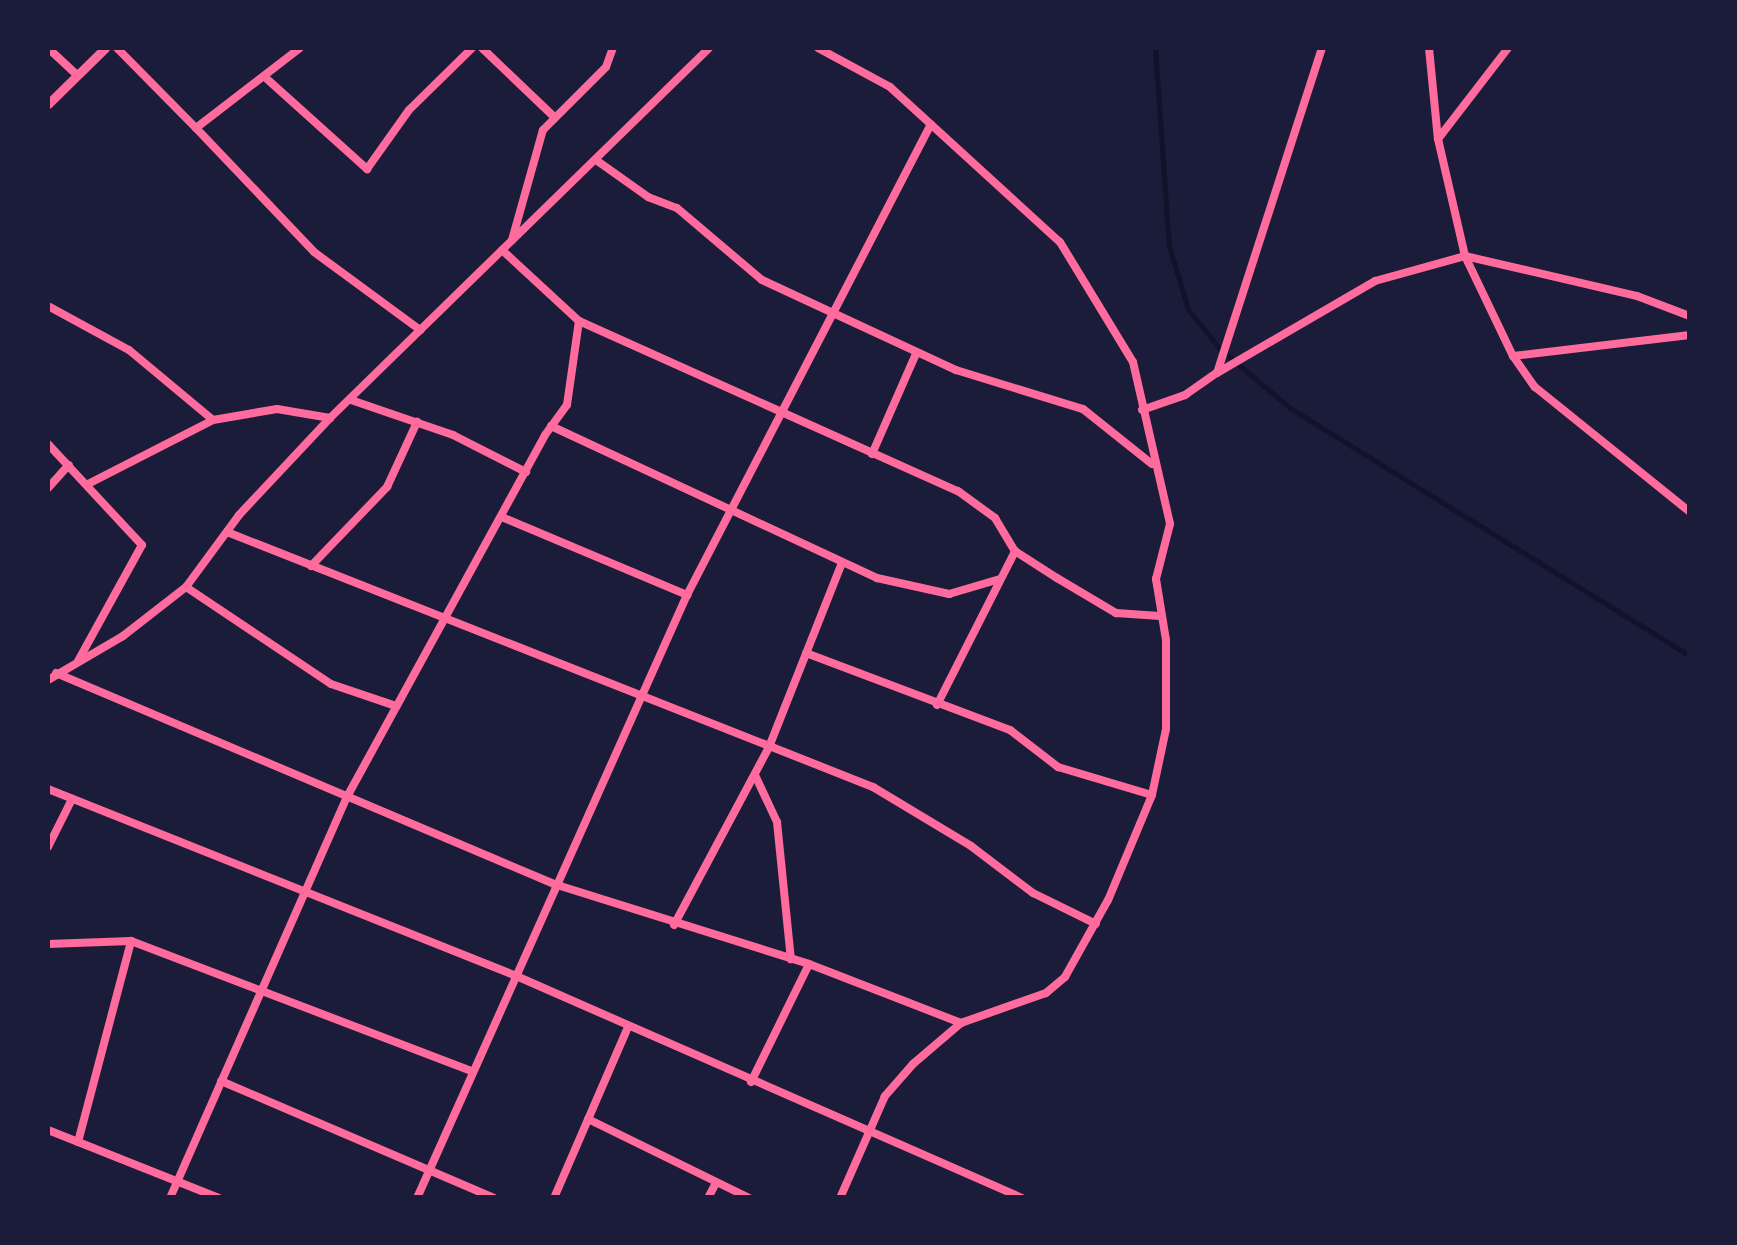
<!DOCTYPE html>
<html>
<head>
<meta charset="utf-8">
<style>
	body { margin:0 }
	#map { position:relative; width:1737px; height:1245px; overflow:hidden; background:#1b1b3a; font-family:"DM Sans",sans-serif }
	div>[style] { position:absolute }
	.stream>* { height:5px; margin:-2.5px; padding:0 2.5px; transform-origin:2.5px; border-radius:2.5px; background:#12122b }
	.minor>* { height:8px; margin:-4px; padding:0 4px; transform-origin:4px; border-radius:4px; background:#ff6b9d }
	.tertiary>* { height:9px; margin:-4.5px; padding:0 4.5px; transform-origin:4.5px; border-radius:4.5px; background:#ff6b9d }
	span { translate:-50% -50%; white-space:nowrap; text-align:center; line-height:1.15; -webkit-text-stroke:10px #1b1b3a; paint-order:stroke }
	.frame { position:absolute; inset:0; border:50px solid #1b1b3a; pointer-events:none }
</style>
</head>
<body>
<div id="map">
	<div class="stream">
		<div style="left:1155px;top:48px;width:198px;rotate:86deg"></div>
		<div style="left:1169px;top:246px;width:66px;rotate:73.2deg"></div>
		<div style="left:1188px;top:309px;width:50px;rotate:51.5deg"></div>
		<div style="left:1219px;top:348px;width:93px;rotate:40.2deg"></div>
		<div style="left:1290px;top:408px;width:471px;rotate:31.8deg"></div>
	</div>
	<div class="minor">
		<div style="left:48px;top:48px;width:40px;rotate:43deg"></div>
		<div style="left:117px;top:48px;width:112px;rotate:45.4deg"></div>
		<div style="left:196px;top:128px;width:131px;rotate:-37.6deg"></div>
		<div style="left:482px;top:48px;width:97px;rotate:43.7deg"></div>
		<div style="left:818px;top:48px;width:82px;rotate:28.4deg"></div>
		<div style="left:890px;top:87px;width:230px;rotate:42.4deg"></div>
		<div style="left:1060px;top:242px;width:140px;rotate:58.7deg"></div>
		<div style="left:1133px;top:362px;width:166px;rotate:77.1deg"></div>
		<div style="left:1170px;top:524px;width:57px;rotate:104.3deg"></div>
		<div style="left:1156px;top:579px;width:62px;rotate:80.7deg"></div>
		<div style="left:1166px;top:640px;width:89px;rotate:90deg"></div>
		<div style="left:1166px;top:729px;width:67px;rotate:102deg"></div>
		<div style="left:1152px;top:795px;width:114px;rotate:112.7deg"></div>
		<div style="left:1108px;top:900px;width:88px;rotate:119.2deg"></div>
		<div style="left:1065px;top:977px;width:25px;rotate:140deg"></div>
		<div style="left:1046px;top:993px;width:90px;rotate:160.6deg"></div>
		<div style="left:961px;top:1023px;width:63px;rotate:139.5deg"></div>
		<div style="left:913px;top:1064px;width:43px;rotate:131.2deg"></div>
		<div style="left:885px;top:1096px;width:111px;rotate:113.8deg"></div>
		<div style="left:1429px;top:48px;width:91px;rotate:84.4deg"></div>
		<div style="left:1438px;top:139px;width:120px;rotate:77deg"></div>
		<div style="left:1465px;top:256px;width:111px;rotate:64.4deg"></div>
		<div style="left:1513px;top:356px;width:38px;rotate:55deg"></div>
		<div style="left:1535px;top:387px;width:199px;rotate:38.9deg"></div>
		<div style="left:267px;top:79px;width:135px;rotate:42deg"></div>
		<div style="left:367px;top:169px;width:72px;rotate:-54.6deg"></div>
		<div style="left:409px;top:110px;width:88px;rotate:-44.5deg"></div>
		<div style="left:196px;top:128px;width:171px;rotate:46.4deg"></div>
		<div style="left:314px;top:252px;width:132px;rotate:36.3deg"></div>
		<div style="left:1438px;top:139px;width:115px;rotate:-52.4deg"></div>
		<div style="left:596px;top:160px;width:64px;rotate:35.4deg"></div>
		<div style="left:648px;top:197px;width:31px;rotate:21deg"></div>
		<div style="left:677px;top:208px;width:111px;rotate:40.3deg"></div>
		<div style="left:762px;top:280px;width:214px;rotate:24.9deg"></div>
		<div style="left:956px;top:370px;width:133px;rotate:17.1deg"></div>
		<div style="left:1083px;top:409px;width:88px;rotate:38.6deg"></div>
		<div style="left:512px;top:240px;width:114px;rotate:-74.3deg"></div>
		<div style="left:543px;top:130px;width:89px;rotate:-45deg"></div>
		<div style="left:606px;top:67px;width:20px;rotate:-70deg"></div>
		<div style="left:502px;top:250px;width:105px;rotate:42.7deg"></div>
		<div style="left:579px;top:321px;width:415px;rotate:24.2deg"></div>
		<div style="left:958px;top:491px;width:46px;rotate:36.1deg"></div>
		<div style="left:995px;top:518px;width:39px;rotate:59deg"></div>
		<div style="left:1015px;top:551px;width:50px;rotate:32.7deg"></div>
		<div style="left:1057px;top:578px;width:69px;rotate:30.7deg"></div>
		<div style="left:1116px;top:613px;width:44px;rotate:3.9deg"></div>
		<div style="left:48px;top:306px;width:92px;rotate:28.5deg"></div>
		<div style="left:129px;top:350px;width:109px;rotate:39.8deg"></div>
		<div style="left:1513px;top:356px;width:178px;rotate:-6.8deg"></div>
		<div style="left:1217px;top:373px;width:183px;rotate:-30.2deg"></div>
		<div style="left:1375px;top:281px;width:93px;rotate:-15.5deg"></div>
		<div style="left:1465px;top:256px;width:177px;rotate:13.1deg"></div>
		<div style="left:1637px;top:296px;width:57px;rotate:20.7deg"></div>
		<div style="left:351px;top:400px;width:108px;rotate:18.9deg"></div>
		<div style="left:453px;top:435px;width:82px;rotate:26.9deg"></div>
		<div style="left:1142px;top:410px;width:46px;rotate:-19.2deg"></div>
		<div style="left:1185px;top:395px;width:39px;rotate:-35deg"></div>
		<div style="left:1217px;top:373px;width:342px;rotate:-72.1deg"></div>
		<div style="left:551px;top:426px;width:360px;rotate:25deg"></div>
		<div style="left:877px;top:578px;width:74px;rotate:12.5deg"></div>
		<div style="left:949px;top:594px;width:53px;rotate:-16.4deg"></div>
		<div style="left:48px;top:444px;width:138px;rotate:47.1deg"></div>
		<div style="left:142px;top:545px;width:132px;rotate:118.9deg"></div>
		<div style="left:872px;top:454px;width:109px;rotate:-66.3deg"></div>
		<div style="left:88px;top:484px;width:140px;rotate:-27.1deg"></div>
		<div style="left:213px;top:420px;width:65px;rotate:-9.8deg"></div>
		<div style="left:277px;top:409px;width:54px;rotate:9.6deg"></div>
		<div style="left:48px;top:488px;width:31px;rotate:-48deg"></div>
		<div style="left:504px;top:518px;width:199px;rotate:22.8deg"></div>
		<div style="left:227px;top:532px;width:695px;rotate:21.54deg"></div>
		<div style="left:873px;top:787px;width:114px;rotate:31deg"></div>
		<div style="left:971px;top:846px;width:78px;rotate:37.2deg"></div>
		<div style="left:1033px;top:893px;width:70px;rotate:26.2deg"></div>
		<div style="left:311px;top:566px;width:110px;rotate:-46.1deg"></div>
		<div style="left:387px;top:487px;width:72px;rotate:-65.2deg"></div>
		<div style="left:186px;top:587px;width:174px;rotate:33.8deg"></div>
		<div style="left:331px;top:684px;width:69px;rotate:18.7deg"></div>
		<div style="left:806px;top:653px;width:218px;rotate:20.7deg"></div>
		<div style="left:1010px;top:730px;width:61px;rotate:37.6deg"></div>
		<div style="left:1058px;top:767px;width:98px;rotate:16.6deg"></div>
		<div style="left:56px;top:673px;width:541px;rotate:22.96deg"></div>
		<div style="left:554px;top:884px;width:267px;rotate:17.4deg"></div>
		<div style="left:809px;top:964px;width:163px;rotate:21.2deg"></div>
		<div style="left:48px;top:680px;width:87px;rotate:-30.4deg"></div>
		<div style="left:123px;top:636px;width:80px;rotate:-37.9deg"></div>
		<div style="left:186px;top:587px;width:89px;rotate:-53.6deg"></div>
		<div style="left:239px;top:515px;width:133px;rotate:-46.8deg"></div>
		<div style="left:330px;top:418px;width:530px;rotate:-44.31deg"></div>
		<div style="left:937px;top:705px;width:173px;rotate:-63.1deg"></div>
		<div style="left:755px;top:775px;width:52px;rotate:64.9deg"></div>
		<div style="left:777px;top:822px;width:138px;rotate:84.2deg"></div>
		<div style="left:48px;top:789px;width:502px;rotate:21.76deg"></div>
		<div style="left:514px;top:975px;width:555px;rotate:23.7deg"></div>
		<div style="left:48px;top:847px;width:54px;rotate:-63.4deg"></div>
		<div style="left:674px;top:925px;width:202px;rotate:-61.9deg"></div>
		<div style="left:769px;top:747px;width:198px;rotate:-68.4deg"></div>
		<div style="left:48px;top:944px;width:83px;rotate:-2.1deg"></div>
		<div style="left:131px;top:941px;width:365px;rotate:20.9deg"></div>
		<div style="left:221px;top:1081px;width:297px;rotate:23.2deg"></div>
		<div style="left:751px;top:1082px;width:131px;rotate:-63.8deg"></div>
		<div style="left:588px;top:1119px;width:179px;rotate:26.1deg"></div>
		<div style="left:48px;top:1130px;width:184px;rotate:21.7deg"></div>
		<div style="left:78px;top:1142px;width:208px;rotate:-75.2deg"></div>
		<div style="left:170px;top:1198px;width:441px;rotate:-66.2deg"></div>
		<div style="left:348px;top:795px;width:410px;rotate:-61.3deg"></div>
		<div style="left:545px;top:435px;width:37px;rotate:-54deg"></div>
		<div style="left:567px;top:405px;width:85px;rotate:-81.9deg"></div>
		<div style="left:417px;top:1198px;width:661px;rotate:-65.88deg"></div>
		<div style="left:687px;top:595px;width:530px;rotate:-62.61deg"></div>
		<div style="left:554px;top:1198px;width:186px;rotate:-66.6deg"></div>
		<div style="left:708px;top:1198px;width:17px;rotate:-62deg"></div>
	</div>
	<div class="tertiary">
		<div style="left:48px;top:104px;width:80px;rotate:-44.5deg"></div>
	</div>
	<div class="frame"></div>
</div>
</body>
</html>
